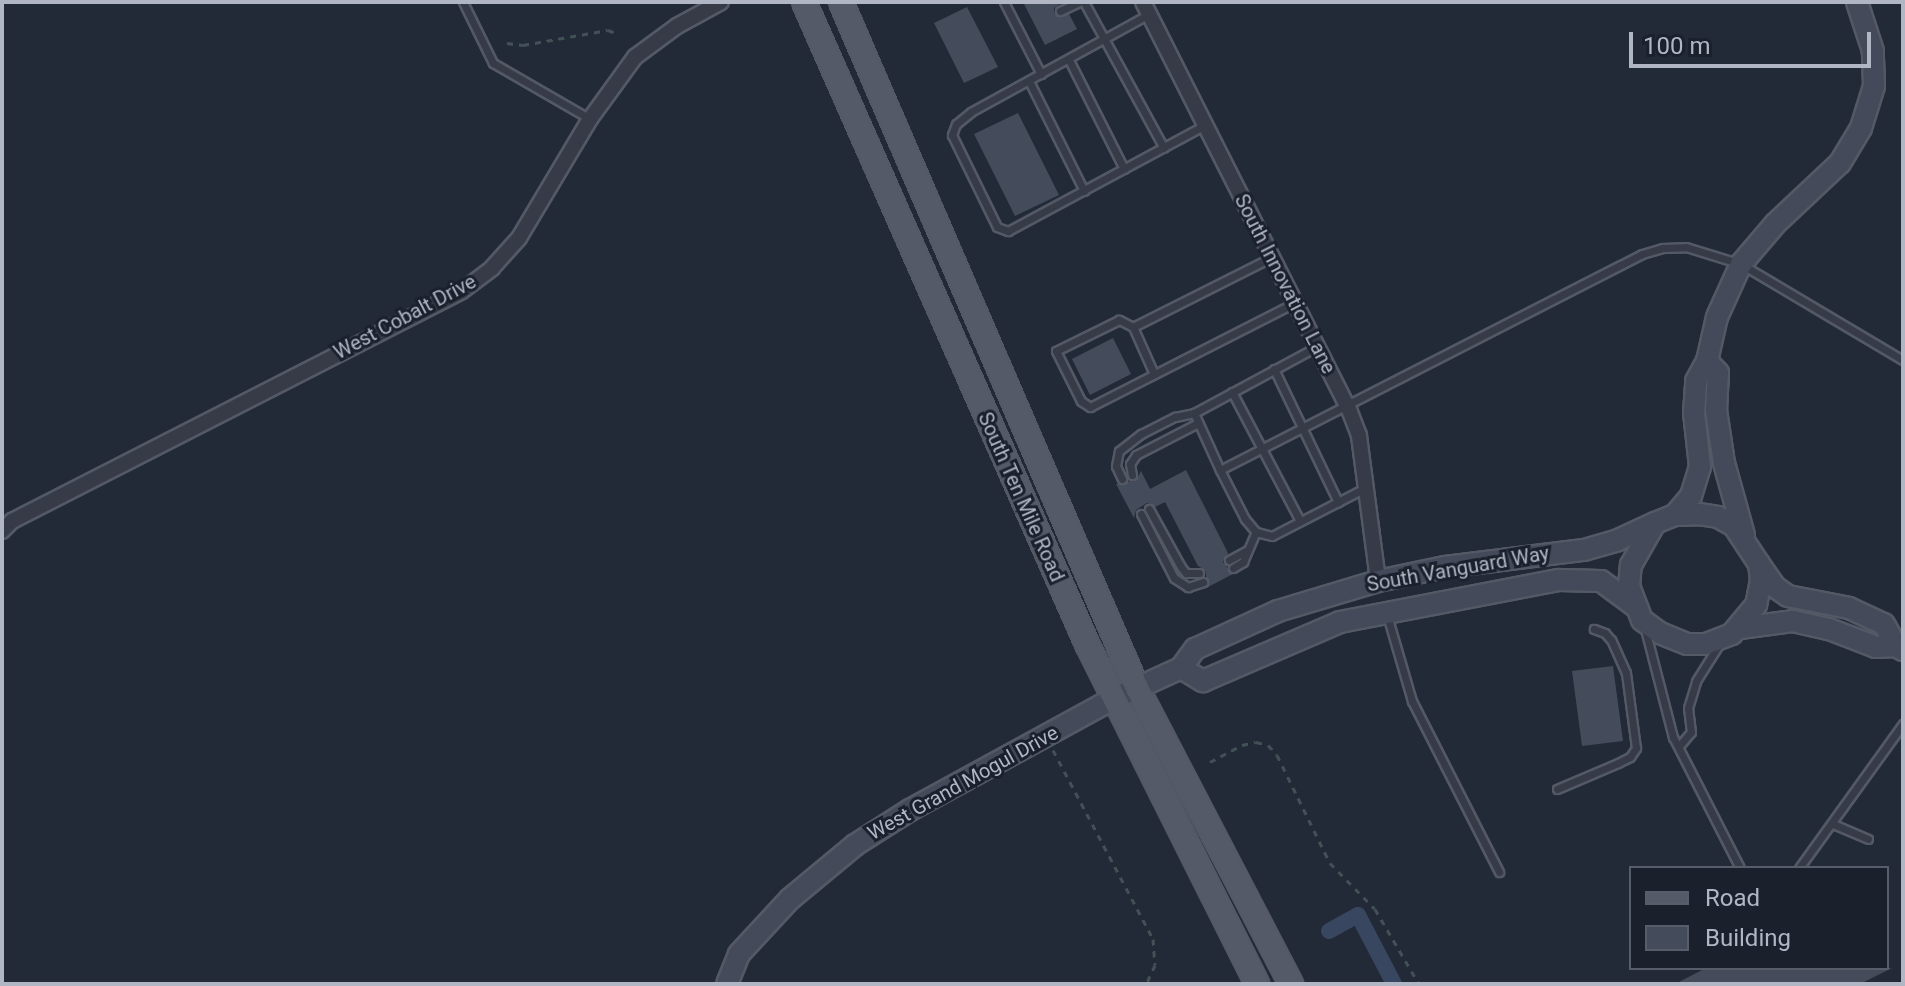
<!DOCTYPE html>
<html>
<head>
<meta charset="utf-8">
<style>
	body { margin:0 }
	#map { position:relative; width:1905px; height:986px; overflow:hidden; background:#222937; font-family:Roboto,sans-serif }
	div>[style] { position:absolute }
	.canal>* { height:16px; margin:-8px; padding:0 8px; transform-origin:8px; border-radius:8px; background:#39465f }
	.building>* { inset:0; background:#444c5b }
	.path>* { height:3px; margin-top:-1.5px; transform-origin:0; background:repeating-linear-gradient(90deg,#425155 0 6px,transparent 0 12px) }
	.roads { filter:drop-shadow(2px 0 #535965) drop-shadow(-2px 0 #535965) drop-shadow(0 2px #535965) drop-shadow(0 -2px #535965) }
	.lane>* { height:7px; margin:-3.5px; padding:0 3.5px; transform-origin:3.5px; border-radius:3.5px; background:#363b47 }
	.street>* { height:14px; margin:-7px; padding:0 7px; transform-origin:7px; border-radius:7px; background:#363b47 }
	.secondary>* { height:20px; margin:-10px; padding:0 10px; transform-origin:10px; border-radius:10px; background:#444a5a }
	.primary>* { height:22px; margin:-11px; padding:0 11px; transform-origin:11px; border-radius:11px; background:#545a67 }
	span { translate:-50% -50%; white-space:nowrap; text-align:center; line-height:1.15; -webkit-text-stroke:6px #1b212c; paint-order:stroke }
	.street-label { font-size:20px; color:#b0b6c4 }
	.frame { position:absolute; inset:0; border:4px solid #b0b6c4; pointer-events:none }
	.legend { position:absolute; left:1629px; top:866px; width:260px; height:104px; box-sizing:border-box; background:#1b212c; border:2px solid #575d69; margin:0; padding:10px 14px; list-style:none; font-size:24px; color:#b0b6c4 }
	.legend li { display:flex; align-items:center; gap:16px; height:40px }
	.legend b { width:40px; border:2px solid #575d69 }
	.scale { position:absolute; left:1629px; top:32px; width:242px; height:36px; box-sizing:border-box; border:4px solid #b0b6c4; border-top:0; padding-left:10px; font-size:24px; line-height:28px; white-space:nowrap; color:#b0b6c4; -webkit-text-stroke:6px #1b212c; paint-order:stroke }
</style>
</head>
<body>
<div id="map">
	<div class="canal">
		<div style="left:1329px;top:931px;width:33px;rotate:-29deg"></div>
		<div style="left:1358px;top:915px;width:78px;rotate:62.4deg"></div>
	</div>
	<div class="building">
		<div style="clip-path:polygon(1023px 2px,1063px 2px,1054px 8px,1055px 14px,1060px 17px,1069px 14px,1077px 29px,1045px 45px)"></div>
		<div style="clip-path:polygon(967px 7px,998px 67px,964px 83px,934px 23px)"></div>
		<div style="clip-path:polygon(1018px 113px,1059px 195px,1015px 216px,974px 134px)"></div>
		<div style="clip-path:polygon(1113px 338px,1131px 374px,1090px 395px,1072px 359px)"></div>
		<div style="clip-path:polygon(1186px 470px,1228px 553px,1223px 562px,1233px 574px,1208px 587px,1205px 570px,1198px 566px,1165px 502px,1155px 507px,1147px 503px,1136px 510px,1134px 518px,1116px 484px,1136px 480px,1141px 471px,1150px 489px)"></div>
		<div style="clip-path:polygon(1613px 666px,1623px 741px,1582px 746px,1572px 671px)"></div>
		<div style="clip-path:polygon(1706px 968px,1892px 968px,1860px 984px,1675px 984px)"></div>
	</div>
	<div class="path">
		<div style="left:507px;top:43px;width:16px;rotate:7deg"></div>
		<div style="left:523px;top:45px;width:86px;rotate:-10deg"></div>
		<div style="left:608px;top:30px;width:9px;rotate:21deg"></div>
		<div style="left:1053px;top:750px;width:214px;rotate:62.1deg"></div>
		<div style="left:1153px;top:939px;width:26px;rotate:86deg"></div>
		<div style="left:1155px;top:965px;width:21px;rotate:115deg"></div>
		<div style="left:1210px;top:762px;width:36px;rotate:-28deg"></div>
		<div style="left:1242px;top:745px;width:14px;rotate:-12deg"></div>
		<div style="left:1256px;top:742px;width:12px;rotate:14deg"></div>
		<div style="left:1268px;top:745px;width:13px;rotate:48deg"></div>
		<div style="left:1277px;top:755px;width:120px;rotate:63.9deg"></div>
		<div style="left:1330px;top:863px;width:64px;rotate:45.6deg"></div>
		<div style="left:1375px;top:909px;width:87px;rotate:59.6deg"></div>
	</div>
	<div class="roads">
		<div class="lane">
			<div style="left:463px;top:2px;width:68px;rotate:63.8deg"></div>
			<div style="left:493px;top:63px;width:112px;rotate:30deg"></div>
			<div style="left:1004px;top:2px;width:81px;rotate:62.8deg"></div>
			<div style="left:1084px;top:2px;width:166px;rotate:61.3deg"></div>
			<div style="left:1060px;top:11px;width:21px;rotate:-25deg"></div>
			<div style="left:1149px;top:14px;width:203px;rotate:151.2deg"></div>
			<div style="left:971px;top:112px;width:19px;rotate:141deg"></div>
			<div style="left:956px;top:124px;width:12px;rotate:110deg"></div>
			<div style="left:952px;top:135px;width:102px;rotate:63.9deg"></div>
			<div style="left:997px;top:227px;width:12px;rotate:20deg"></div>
			<div style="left:1008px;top:231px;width:224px;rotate:-28.3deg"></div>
			<div style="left:1069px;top:60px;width:122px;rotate:63.2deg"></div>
			<div style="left:1029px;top:81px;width:123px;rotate:63.4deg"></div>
			<div style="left:1133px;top:327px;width:16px;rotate:-153deg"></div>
			<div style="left:1119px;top:320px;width:70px;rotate:153.8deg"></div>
			<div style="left:1056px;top:351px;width:56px;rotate:63.4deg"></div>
			<div style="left:1081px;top:401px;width:11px;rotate:34deg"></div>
			<div style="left:1090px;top:407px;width:229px;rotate:-27deg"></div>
			<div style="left:1318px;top:346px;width:141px;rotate:151.6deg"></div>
			<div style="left:1194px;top:413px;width:63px;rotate:65.5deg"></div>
			<div style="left:1220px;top:470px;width:474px;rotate:-27.1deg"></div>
			<div style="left:1642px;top:254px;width:22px;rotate:-16deg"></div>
			<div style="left:1663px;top:248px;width:23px;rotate:-2deg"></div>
			<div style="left:1686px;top:247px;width:58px;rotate:17.2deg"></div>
			<div style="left:1741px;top:264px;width:188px;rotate:30.7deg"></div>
			<div style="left:1274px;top:369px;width:148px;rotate:64.3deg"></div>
			<div style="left:1154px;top:374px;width:51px;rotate:-114.1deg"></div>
			<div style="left:1133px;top:327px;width:156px;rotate:-26.7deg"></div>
			<div style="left:1232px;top:392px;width:146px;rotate:62.2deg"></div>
			<div style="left:1220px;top:470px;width:55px;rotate:63deg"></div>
			<div style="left:1245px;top:519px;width:17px;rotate:50deg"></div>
			<div style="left:1256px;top:532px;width:16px;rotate:14deg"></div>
			<div style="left:1272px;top:536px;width:105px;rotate:-27.3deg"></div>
			<div style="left:1132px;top:475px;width:11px;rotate:-100deg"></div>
			<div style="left:1130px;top:464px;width:11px;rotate:-56deg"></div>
			<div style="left:1136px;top:455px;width:70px;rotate:-27.3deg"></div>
			<div style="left:1122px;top:479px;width:14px;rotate:-115deg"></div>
			<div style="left:1116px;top:466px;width:15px;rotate:-79deg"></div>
			<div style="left:1119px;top:451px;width:28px;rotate:-38deg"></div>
			<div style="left:1141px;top:434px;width:38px;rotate:-27deg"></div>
			<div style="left:1175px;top:417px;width:19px;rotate:-12deg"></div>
			<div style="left:1149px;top:509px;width:66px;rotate:61.1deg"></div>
			<div style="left:1181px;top:567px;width:8px;rotate:50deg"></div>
			<div style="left:1186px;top:573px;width:13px"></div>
			<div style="left:1141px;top:514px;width:72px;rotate:62.7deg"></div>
			<div style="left:1174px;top:578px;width:17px;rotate:33deg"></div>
			<div style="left:1188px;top:587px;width:16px;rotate:-18deg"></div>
			<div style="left:1229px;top:560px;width:21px;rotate:-28deg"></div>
			<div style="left:1233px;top:568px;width:12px;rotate:-31deg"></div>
			<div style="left:1243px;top:562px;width:33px;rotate:-67deg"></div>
			<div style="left:1387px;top:615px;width:90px;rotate:73.8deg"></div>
			<div style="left:1412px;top:701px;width:192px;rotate:63deg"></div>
			<div style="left:1645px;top:629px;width:112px;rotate:75.5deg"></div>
			<div style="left:1673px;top:737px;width:147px;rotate:62.9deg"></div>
			<div style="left:1680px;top:745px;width:17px;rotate:-50deg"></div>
			<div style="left:1691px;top:732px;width:24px;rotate:-97deg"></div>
			<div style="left:1688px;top:708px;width:28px;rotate:-73deg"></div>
			<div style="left:1696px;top:681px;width:45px;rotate:-57.7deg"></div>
			<div style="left:1557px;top:789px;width:66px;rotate:-23.1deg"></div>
			<div style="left:1618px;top:763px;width:13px;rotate:-27deg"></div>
			<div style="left:1630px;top:757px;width:11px;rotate:-56deg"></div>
			<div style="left:1636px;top:748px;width:76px;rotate:-97.6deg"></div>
			<div style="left:1626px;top:673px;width:36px;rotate:-114deg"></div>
			<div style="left:1611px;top:640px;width:9px;rotate:-131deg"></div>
			<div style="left:1605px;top:633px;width:12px;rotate:-160deg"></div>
			<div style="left:1833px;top:824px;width:38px;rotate:23deg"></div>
			<div style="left:1799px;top:868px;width:178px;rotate:-54.2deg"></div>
		</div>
		<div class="street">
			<div style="left:1143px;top:2px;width:459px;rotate:63.2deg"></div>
			<div style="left:1350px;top:412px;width:26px;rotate:69deg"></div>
			<div style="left:1359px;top:436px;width:146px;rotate:82.5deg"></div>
			<div style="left:2px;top:531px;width:14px;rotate:-45deg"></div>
			<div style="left:12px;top:521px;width:505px;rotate:-27.07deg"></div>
			<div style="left:462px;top:291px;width:38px;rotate:-37deg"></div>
			<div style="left:492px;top:268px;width:40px;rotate:-48deg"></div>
			<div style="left:519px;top:238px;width:139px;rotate:-59.2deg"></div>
			<div style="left:590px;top:119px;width:77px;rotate:-54deg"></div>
			<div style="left:635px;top:57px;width:52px;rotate:-36.4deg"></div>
			<div style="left:677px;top:26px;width:50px;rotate:-28.6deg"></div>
		</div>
		<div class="secondary">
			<div style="left:1707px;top:361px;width:16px;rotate:47deg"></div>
			<div style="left:1718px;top:373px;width:37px;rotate:93deg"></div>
			<div style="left:1716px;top:410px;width:54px;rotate:81.4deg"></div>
			<div style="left:1724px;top:463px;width:75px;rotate:74.5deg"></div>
			<div style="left:1675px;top:515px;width:25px;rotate:-50deg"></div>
			<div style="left:1691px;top:496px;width:30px;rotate:-73deg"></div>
			<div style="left:1700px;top:467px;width:54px;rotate:-96.3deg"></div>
			<div style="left:1694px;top:413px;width:32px;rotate:-86deg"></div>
			<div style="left:1696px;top:381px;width:23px;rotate:-61deg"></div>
			<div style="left:1707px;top:361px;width:45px;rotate:-77.2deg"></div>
			<div style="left:1717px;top:317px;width:58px;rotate:-65.6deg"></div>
			<div style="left:1741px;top:264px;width:52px;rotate:-49.6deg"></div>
			<div style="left:1775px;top:224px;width:89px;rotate:-43.2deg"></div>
			<div style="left:1840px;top:163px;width:41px;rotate:-59deg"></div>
			<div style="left:1861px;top:128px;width:44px;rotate:-72.8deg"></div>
			<div style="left:1874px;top:86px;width:35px;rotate:-92deg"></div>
			<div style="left:1873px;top:51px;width:52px;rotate:-108.1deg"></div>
			<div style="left:1759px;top:564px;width:28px;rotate:55deg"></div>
			<div style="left:1775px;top:587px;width:16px;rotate:35deg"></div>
			<div style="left:1788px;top:596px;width:62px;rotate:11.1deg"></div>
			<div style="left:1849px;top:608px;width:38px;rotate:25deg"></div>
			<div style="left:1884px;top:624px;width:25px;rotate:61deg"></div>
			<div style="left:1896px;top:646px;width:8px;rotate:30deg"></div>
			<div style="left:1740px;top:628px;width:53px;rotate:-7.5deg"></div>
			<div style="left:1793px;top:621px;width:37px;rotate:13deg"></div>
			<div style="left:1829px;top:629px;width:50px;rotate:21deg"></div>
			<div style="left:1876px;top:647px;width:20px;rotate:-3deg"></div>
			<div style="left:1181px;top:668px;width:26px;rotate:31deg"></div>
			<div style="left:1203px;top:681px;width:149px;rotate:-23.3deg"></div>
			<div style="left:1340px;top:622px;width:223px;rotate:-10.9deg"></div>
			<div style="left:1559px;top:580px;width:42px;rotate:1.4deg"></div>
			<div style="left:1601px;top:581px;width:42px;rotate:36.3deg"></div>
			<div style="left:727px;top:984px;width:32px;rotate:-68deg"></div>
			<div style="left:739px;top:954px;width:75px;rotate:-47.2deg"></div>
			<div style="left:790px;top:899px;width:85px;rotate:-39.7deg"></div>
			<div style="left:855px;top:845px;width:65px;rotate:-32.5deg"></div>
			<div style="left:910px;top:810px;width:231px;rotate:-28.7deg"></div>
			<div style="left:1113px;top:699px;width:75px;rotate:-24.5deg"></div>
			<div style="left:1181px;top:668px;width:24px;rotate:-54deg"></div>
			<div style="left:1195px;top:649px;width:91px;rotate:-24.6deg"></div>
			<div style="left:1278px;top:611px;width:104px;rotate:-16.7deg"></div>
			<div style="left:1378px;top:581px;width:68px;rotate:-11.8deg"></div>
			<div style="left:1445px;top:567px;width:140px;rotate:-7deg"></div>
			<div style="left:1584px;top:550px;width:35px;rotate:-16deg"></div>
			<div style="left:1618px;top:540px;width:41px;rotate:-24.7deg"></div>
			<div style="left:1655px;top:523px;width:22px;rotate:-22deg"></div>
			<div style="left:1675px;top:515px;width:24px;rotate:-2deg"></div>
			<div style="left:1699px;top:514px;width:19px;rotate:9deg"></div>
			<div style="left:1718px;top:517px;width:18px;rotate:29deg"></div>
			<div style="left:1734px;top:526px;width:45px;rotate:56.7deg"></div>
			<div style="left:1759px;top:564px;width:16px;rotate:83deg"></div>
			<div style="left:1761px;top:580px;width:25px;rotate:101deg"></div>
			<div style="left:1756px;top:605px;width:38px;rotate:130deg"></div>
			<div style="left:1732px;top:634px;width:28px;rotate:159deg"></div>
			<div style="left:1706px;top:644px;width:19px;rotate:180deg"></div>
			<div style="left:1687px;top:644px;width:29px;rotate:-158deg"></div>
			<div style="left:1660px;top:633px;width:22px;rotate:-144deg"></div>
			<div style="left:1642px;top:620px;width:36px;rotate:-111deg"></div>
			<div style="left:1629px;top:586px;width:21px;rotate:-85deg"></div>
			<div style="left:1631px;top:565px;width:48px;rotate:-60.3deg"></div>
		</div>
		<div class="primary">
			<div style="left:804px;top:2px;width:702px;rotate:66.21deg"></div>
			<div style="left:1087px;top:644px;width:380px;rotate:63.4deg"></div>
			<div style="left:841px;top:2px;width:747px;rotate:66.66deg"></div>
			<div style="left:1137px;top:688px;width:334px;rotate:62.5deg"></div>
		</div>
	</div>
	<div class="street-label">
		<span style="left:1285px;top:284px;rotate:63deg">South Innovation Lane</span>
		<span style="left:405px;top:317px;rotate:-28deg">West Cobalt Drive</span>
		<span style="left:1021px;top:497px;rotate:66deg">South Ten Mile Road</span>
		<span style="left:1458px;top:569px;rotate:-10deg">South Vanguard Way</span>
		<span style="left:963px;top:783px;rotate:-29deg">West Grand Mogul Drive</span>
	</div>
	<div class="frame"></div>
	<ul class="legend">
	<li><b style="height:10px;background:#545a67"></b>Road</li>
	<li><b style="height:22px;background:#444c5b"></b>Building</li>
	</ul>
	<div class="scale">100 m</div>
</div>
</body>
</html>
